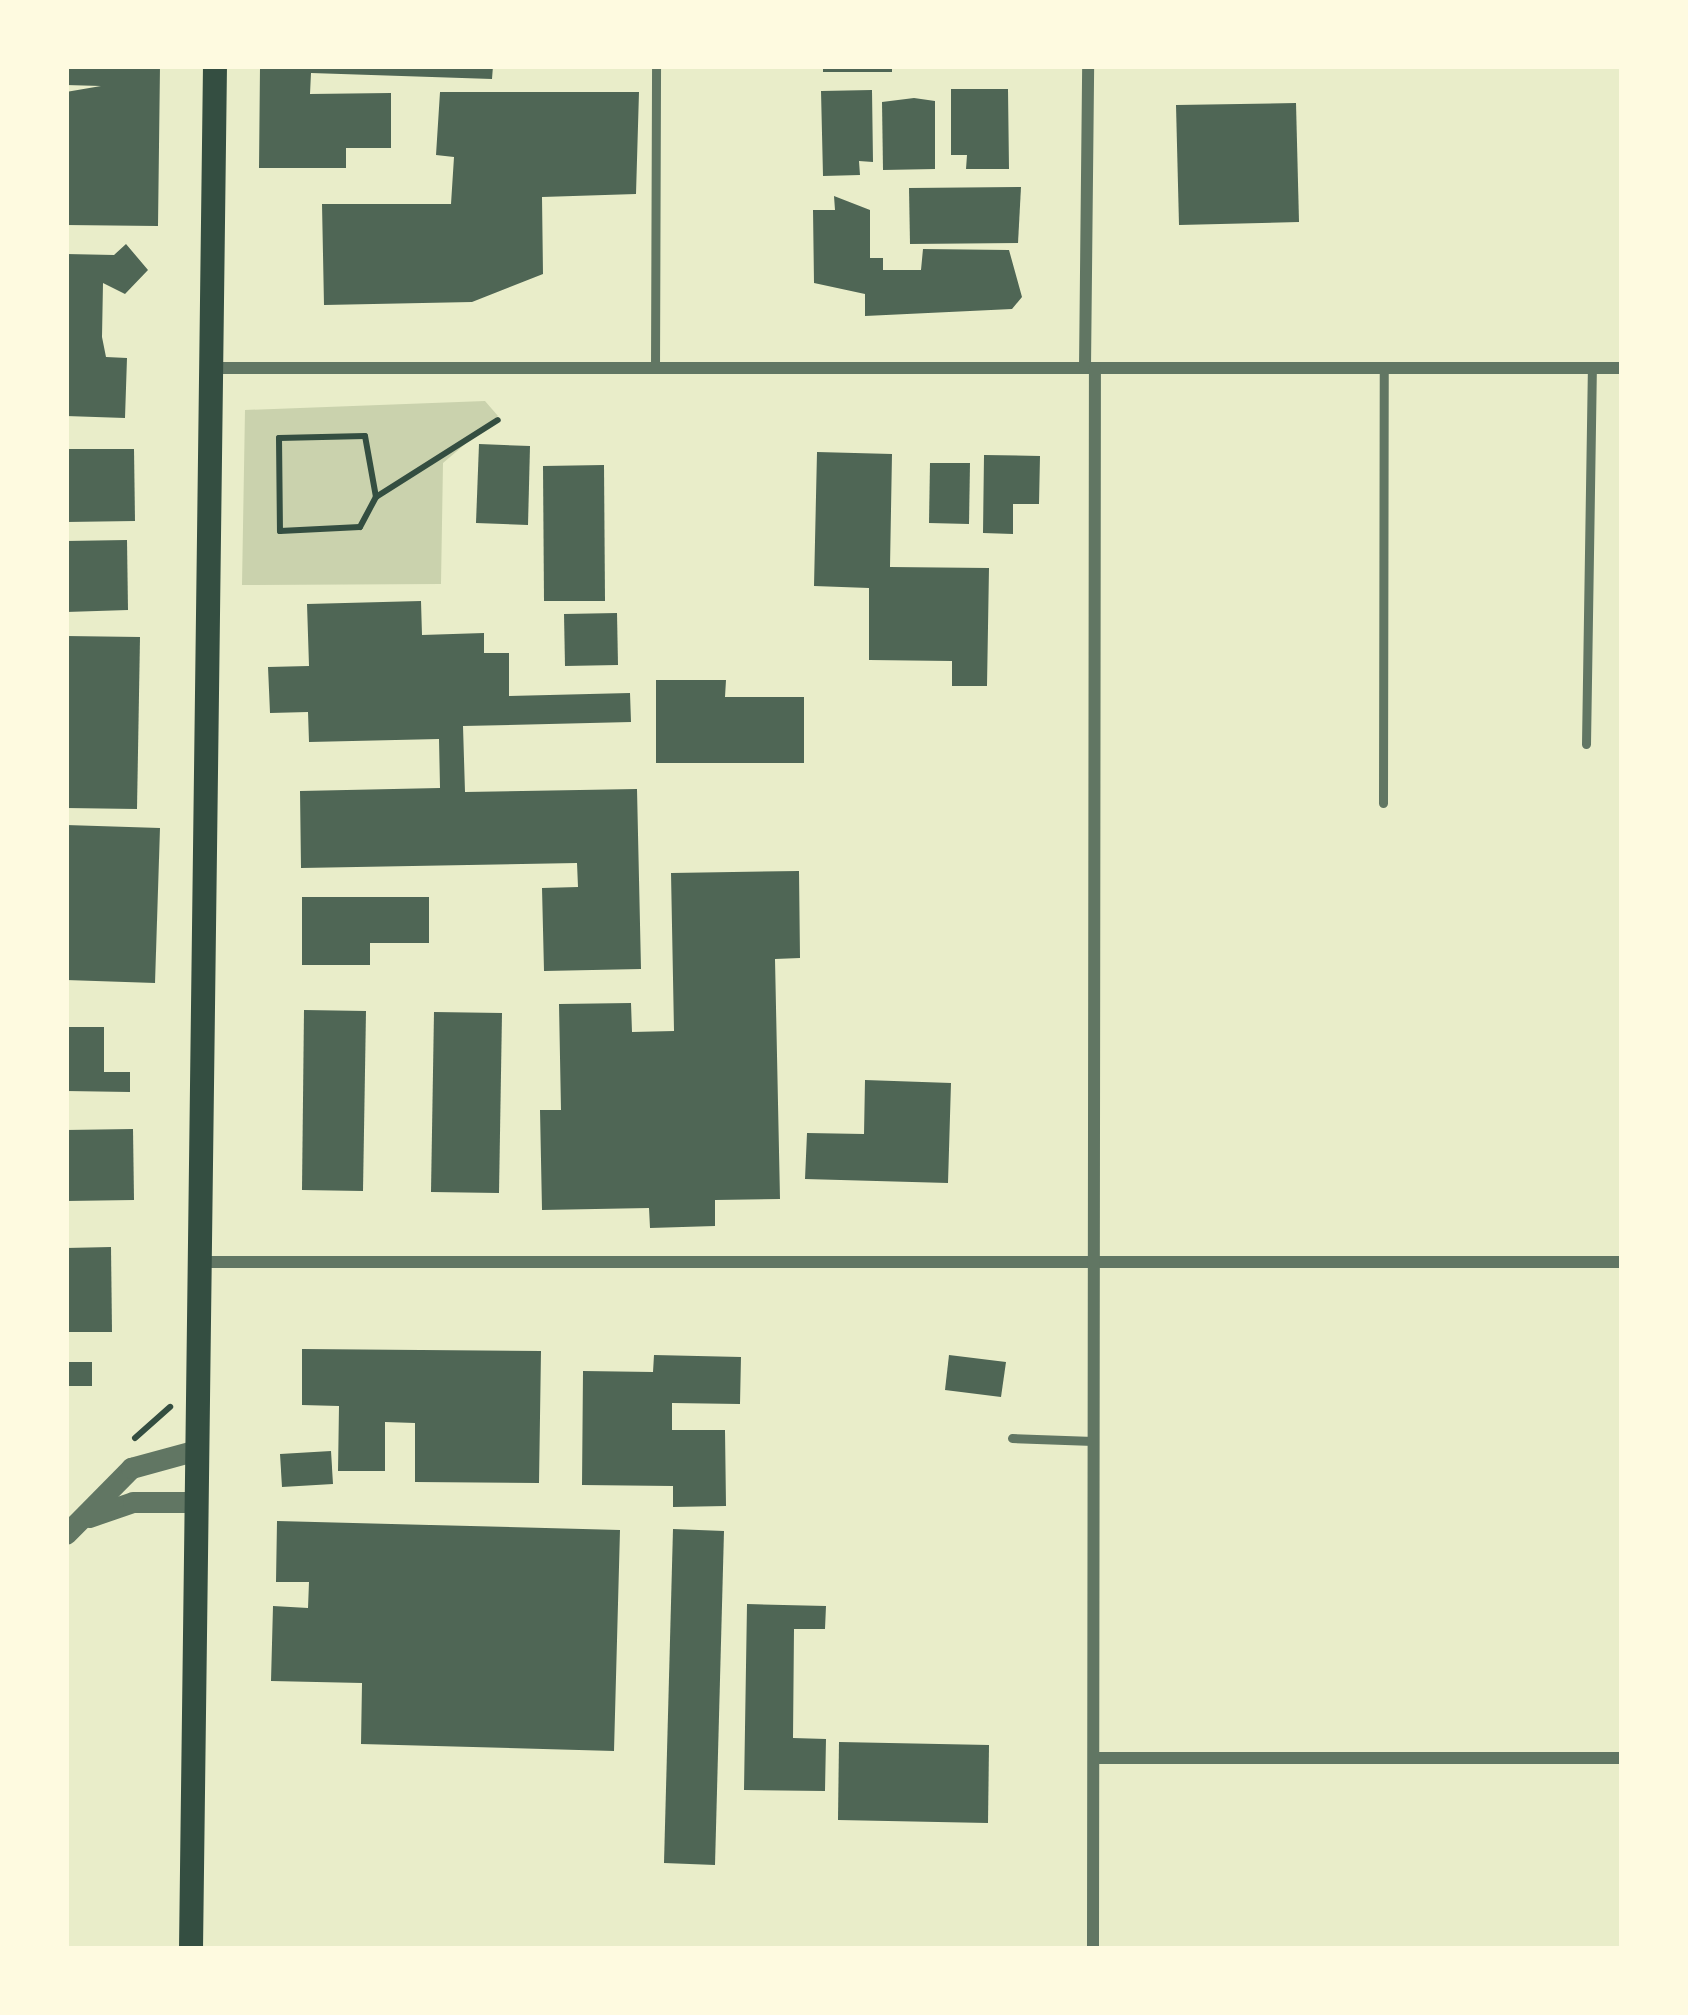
<!DOCTYPE html>
<html>
<head>
<meta charset="utf-8">
<style>
	body { margin:0 }
	#map { position:relative; width:1688px; height:2015px; overflow:hidden; background:#e9edc9; font-family:"Roboto Condensed",sans-serif }
	div>[style] { position:absolute }
	.green>* { inset:0; background:#cad2ad }
	.building>* { inset:0; background:#4f6655 }
	.path>* { height:6px; margin:-3px; padding:0 3px; transform-origin:3px; border-radius:3px; background:#344e41 }
	.service>* { height:9px; margin:-4.5px; padding:0 4.5px; transform-origin:4.5px; border-radius:4.5px; background:#617663 }
	.minor>* { height:12px; margin:-6px; padding:0 6px; transform-origin:6px; border-radius:6px; background:#617663 }
	.tertiary>* { height:21px; margin:-10.5px; padding:0 10.5px; transform-origin:10.5px; border-radius:10.5px; background:#617663 }
	.secondary>* { height:24px; margin:-12px; padding:0 12px; transform-origin:12px; border-radius:12px; background:#344e41 }
	span { translate:-50% -50%; white-space:nowrap; text-align:center; line-height:1.15; -webkit-text-stroke:12px #fefae0; paint-order:stroke }
	.frame { position:absolute; inset:0; border:69px solid #fefae0; pointer-events:none }
</style>
</head>
<body>
<div id="map">
	<div class="green">
		<div style="clip-path:polygon(485px 401px,498px 416px,443px 463px,441px 584px,242px 585px,245px 410px)"></div>
	</div>
	<div class="building">
		<div style="clip-path:polygon(66px 66px,160px 66px,158px 226px,66px 225px,66px 92px,101px 86px,66px 85px)"></div>
		<div style="clip-path:polygon(260px 66px,493px 66px,492px 79px,311px 73px,310px 94px,391px 93px,391px 148px,346px 148px,346px 168px,259px 168px)"></div>
		<div style="clip-path:polygon(823px 66px,892px 66px,892px 72px,823px 72px)"></div>
		<div style="clip-path:polygon(951px 89px,1008px 89px,1009px 169px,966px 169px,967px 155px,951px 155px)"></div>
		<div style="clip-path:polygon(872px 90px,873px 162px,859px 161px,860px 175px,823px 176px,821px 91px)"></div>
		<div style="clip-path:polygon(440px 92px,639px 92px,636px 194px,542px 197px,543px 274px,472px 302px,324px 305px,322px 204px,451px 204px,454px 157px,436px 155px)"></div>
		<div style="clip-path:polygon(914px 98px,935px 101px,935px 169px,883px 170px,882px 102px)"></div>
		<div style="clip-path:polygon(1296px 103px,1299px 222px,1179px 225px,1176px 105px)"></div>
		<div style="clip-path:polygon(1021px 187px,1018px 243px,910px 244px,909px 188px)"></div>
		<div style="clip-path:polygon(834px 196px,870px 210px,870px 258px,883px 258px,883px 270px,921px 270px,923px 249px,1009px 250px,1022px 297px,1012px 309px,865px 316px,865px 294px,814px 283px,813px 210px,835px 210px)"></div>
		<div style="clip-path:polygon(126px 244px,148px 270px,125px 294px,103px 283px,102px 337px,106px 357px,127px 358px,125px 418px,66px 416px,66px 254px,114px 255px)"></div>
		<div style="clip-path:polygon(479px 444px,530px 446px,528px 525px,476px 523px)"></div>
		<div style="clip-path:polygon(66px 449px,134px 449px,135px 521px,66px 522px)"></div>
		<div style="clip-path:polygon(817px 452px,892px 454px,890px 567px,989px 568px,987px 686px,952px 686px,952px 661px,869px 660px,869px 588px,814px 586px)"></div>
		<div style="clip-path:polygon(984px 455px,1040px 456px,1039px 504px,1013px 504px,1013px 534px,983px 533px)"></div>
		<div style="clip-path:polygon(930px 463px,970px 463px,969px 524px,929px 523px)"></div>
		<div style="clip-path:polygon(604px 465px,605px 601px,544px 601px,543px 466px)"></div>
		<div style="clip-path:polygon(127px 540px,128px 610px,66px 612px,66px 541px)"></div>
		<div style="clip-path:polygon(421px 601px,422px 635px,484px 633px,484px 653px,509px 653px,509px 696px,630px 693px,631px 722px,463px 726px,465px 792px,637px 789px,641px 969px,544px 971px,542px 888px,578px 887px,577px 863px,301px 868px,300px 791px,440px 788px,439px 739px,309px 742px,308px 712px,270px 713px,268px 667px,309px 666px,307px 604px)"></div>
		<div style="clip-path:polygon(617px 613px,618px 665px,565px 666px,564px 614px)"></div>
		<div style="clip-path:polygon(66px 636px,140px 637px,137px 809px,66px 808px)"></div>
		<div style="clip-path:polygon(656px 680px,726px 680px,725px 697px,804px 697px,804px 763px,656px 763px)"></div>
		<div style="clip-path:polygon(66px 825px,160px 828px,155px 983px,66px 980px)"></div>
		<div style="clip-path:polygon(799px 871px,800px 958px,775px 959px,780px 1199px,715px 1200px,715px 1226px,650px 1228px,649px 1208px,542px 1210px,540px 1110px,561px 1110px,559px 1004px,631px 1003px,632px 1032px,674px 1031px,671px 873px)"></div>
		<div style="clip-path:polygon(302px 897px,429px 897px,429px 943px,370px 943px,370px 965px,302px 965px)"></div>
		<div style="clip-path:polygon(304px 1010px,366px 1011px,363px 1191px,302px 1190px)"></div>
		<div style="clip-path:polygon(434px 1012px,502px 1013px,499px 1193px,431px 1192px)"></div>
		<div style="clip-path:polygon(66px 1027px,104px 1027px,104px 1072px,130px 1072px,130px 1092px,66px 1091px)"></div>
		<div style="clip-path:polygon(865px 1080px,951px 1083px,948px 1183px,805px 1179px,807px 1133px,864px 1134px)"></div>
		<div style="clip-path:polygon(133px 1129px,134px 1200px,66px 1201px,66px 1130px)"></div>
		<div style="clip-path:polygon(111px 1247px,112px 1332px,66px 1332px,66px 1248px)"></div>
		<div style="clip-path:polygon(302px 1349px,541px 1351px,539px 1483px,415px 1482px,415px 1423px,385px 1422px,385px 1471px,338px 1471px,339px 1406px,302px 1405px)"></div>
		<div style="clip-path:polygon(654px 1355px,741px 1357px,740px 1404px,672px 1403px,672px 1430px,725px 1430px,726px 1506px,673px 1507px,673px 1486px,582px 1485px,583px 1371px,653px 1372px)"></div>
		<div style="clip-path:polygon(949px 1355px,1006px 1362px,1001px 1397px,945px 1390px)"></div>
		<div style="clip-path:polygon(66px 1362px,92px 1362px,92px 1386px,66px 1386px)"></div>
		<div style="clip-path:polygon(331px 1451px,333px 1484px,282px 1487px,280px 1454px)"></div>
		<div style="clip-path:polygon(277px 1521px,620px 1530px,614px 1751px,361px 1744px,362px 1683px,271px 1681px,273px 1606px,308px 1608px,309px 1582px,276px 1582px)"></div>
		<div style="clip-path:polygon(673px 1529px,724px 1531px,715px 1865px,664px 1863px)"></div>
		<div style="clip-path:polygon(747px 1604px,826px 1606px,825px 1629px,794px 1629px,793px 1738px,826px 1739px,825px 1791px,744px 1790px)"></div>
		<div style="clip-path:polygon(839px 1742px,989px 1745px,988px 1823px,838px 1820px)"></div>
	</div>
	<div class="path">
		<div style="left:376px;top:497px;width:62px;rotate:-100.2deg"></div>
		<div style="left:365px;top:436px;width:86px;rotate:178.7deg"></div>
		<div style="left:279px;top:438px;width:93px;rotate:89.4deg"></div>
		<div style="left:280px;top:531px;width:80px;rotate:-2.9deg"></div>
		<div style="left:360px;top:527px;width:34px;rotate:-62deg"></div>
		<div style="left:376px;top:497px;width:144px;rotate:-32.3deg"></div>
		<div style="left:135px;top:1438px;width:47px;rotate:-41.5deg"></div>
	</div>
	<div class="service">
		<div style="left:655px;top:369px;width:303px;rotate:-89.8deg"></div>
		<div style="left:1586px;top:744px;width:376px;rotate:-89.1deg"></div>
		<div style="left:1383px;top:803px;width:435px;rotate:-89.9deg"></div>
		<div style="left:1012px;top:1438px;width:81px;rotate:2.1deg"></div>
	</div>
	<div class="minor">
		<div style="left:212px;top:368px;width:1410px"></div>
		<div style="left:1085px;top:368px;width:302px;rotate:-89.4deg"></div>
		<div style="left:197px;top:1262px;width:1425px"></div>
		<div style="left:1094px;top:1758px;width:528px"></div>
		<div style="left:1093px;top:1949px;width:1581px;rotate:-89.93deg"></div>
	</div>
	<div class="tertiary">
		<div style="left:89px;top:1517px;width:46px;rotate:-18.8deg"></div>
		<div style="left:133px;top:1502px;width:60px"></div>
		<div style="left:66px;top:1534px;width:93px;rotate:-45.4deg"></div>
		<div style="left:131px;top:1468px;width:64px;rotate:-15.3deg"></div>
	</div>
	<div class="secondary">
		<div style="left:191px;top:1949px;width:1883px;rotate:-89.27deg"></div>
	</div>
	<div class="frame"></div>
</div>
</body>
</html>
